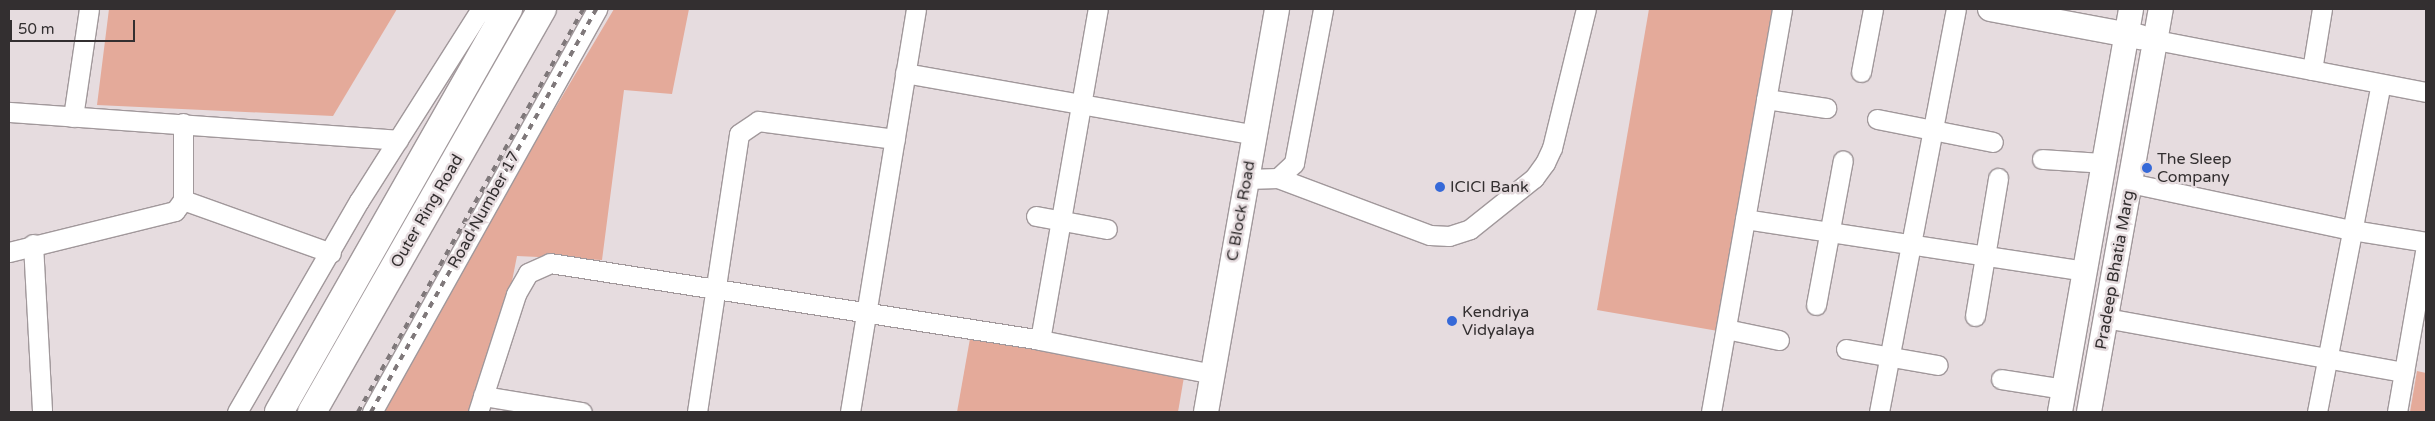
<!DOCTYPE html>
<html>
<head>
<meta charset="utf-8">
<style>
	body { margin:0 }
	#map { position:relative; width:2435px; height:421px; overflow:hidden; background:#e6dcdf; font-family:"Varela Round",sans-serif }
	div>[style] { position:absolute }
	.green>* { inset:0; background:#e4aa9a }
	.roads { filter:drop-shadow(1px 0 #a1989b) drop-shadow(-1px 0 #a1989b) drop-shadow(0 1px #a1989b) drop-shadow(0 -1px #a1989b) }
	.minor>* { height:19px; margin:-9.5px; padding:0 9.5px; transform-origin:9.5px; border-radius:9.5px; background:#fff }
	.tertiary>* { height:24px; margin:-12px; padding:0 12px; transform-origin:12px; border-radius:12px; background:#fff }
	.trunk>* { height:28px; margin:-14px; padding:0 14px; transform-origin:14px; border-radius:14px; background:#fff }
	.rail>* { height:4px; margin-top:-2px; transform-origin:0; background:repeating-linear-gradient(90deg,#7f787a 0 6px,transparent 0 12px) }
	.dots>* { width:14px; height:14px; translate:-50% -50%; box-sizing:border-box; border:2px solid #e6dcdf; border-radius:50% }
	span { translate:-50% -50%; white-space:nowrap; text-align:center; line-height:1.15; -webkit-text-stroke:5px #e6dcdf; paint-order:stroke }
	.poi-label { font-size:16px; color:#332f30 }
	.left { translate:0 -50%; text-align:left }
	.street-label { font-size:16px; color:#332f30 }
	.frame { position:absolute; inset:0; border:10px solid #332f30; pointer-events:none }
	.scale { position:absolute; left:10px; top:20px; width:125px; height:22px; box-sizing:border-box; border:2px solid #332f30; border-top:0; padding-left:6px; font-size:15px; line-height:18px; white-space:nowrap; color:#332f30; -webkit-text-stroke:4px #e6dcdf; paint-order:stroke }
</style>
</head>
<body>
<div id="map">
	<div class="green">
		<div style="clip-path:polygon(109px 9px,397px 9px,333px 116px,97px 105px)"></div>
		<div style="clip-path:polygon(614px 9px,689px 9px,672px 94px,624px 90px,602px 260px,517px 256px,486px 412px,383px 412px,506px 191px)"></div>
		<div style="clip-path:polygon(1649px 9px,1772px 9px,1718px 331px,1597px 310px)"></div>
		<div style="clip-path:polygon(971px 333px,1185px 371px,1178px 412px,957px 412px)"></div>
		<div style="clip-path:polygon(2417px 371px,2426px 373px,2426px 412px,2410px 412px)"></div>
	</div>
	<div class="roads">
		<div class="minor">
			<div style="left:2156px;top:40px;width:275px;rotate:10.9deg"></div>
			<div style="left:2312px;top:70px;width:62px;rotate:-80.7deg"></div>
			<div style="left:1861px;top:72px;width:64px;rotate:-79.2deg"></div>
			<div style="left:905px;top:73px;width:355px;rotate:10deg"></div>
			<div style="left:1766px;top:99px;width:61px;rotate:8.5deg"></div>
			<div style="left:9px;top:112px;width:390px;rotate:4.1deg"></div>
			<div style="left:73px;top:117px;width:109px;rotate:-81.6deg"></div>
			<div style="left:1877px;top:119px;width:118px;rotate:11.2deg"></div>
			<div style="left:2042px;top:159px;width:62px;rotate:3.7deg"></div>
			<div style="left:1278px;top:178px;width:162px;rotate:20.6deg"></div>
			<div style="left:1430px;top:235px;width:19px;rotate:3deg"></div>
			<div style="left:1449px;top:236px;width:22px;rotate:-18deg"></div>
			<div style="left:1470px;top:229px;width:82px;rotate:-38.6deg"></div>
			<div style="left:1534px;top:178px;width:19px;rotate:-54deg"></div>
			<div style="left:1545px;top:163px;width:17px;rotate:-65deg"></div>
			<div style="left:1552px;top:148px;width:143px;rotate:-76.3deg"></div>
			<div style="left:1247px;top:179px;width:31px;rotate:-2deg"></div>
			<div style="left:1278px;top:178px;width:22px;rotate:-43deg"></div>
			<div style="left:1294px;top:163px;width:157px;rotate:-79.3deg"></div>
			<div style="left:2130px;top:183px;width:227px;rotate:12deg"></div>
			<div style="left:2352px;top:230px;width:75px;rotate:9.2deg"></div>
			<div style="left:183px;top:200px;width:157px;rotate:19.7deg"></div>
			<div style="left:1036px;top:216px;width:72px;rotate:10.4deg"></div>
			<div style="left:1745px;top:219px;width:344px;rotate:8.7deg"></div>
			<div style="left:33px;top:244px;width:168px;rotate:86.9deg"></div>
			<div style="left:9px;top:252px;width:171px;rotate:-13.9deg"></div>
			<div style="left:175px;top:211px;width:14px;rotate:-54deg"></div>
			<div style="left:183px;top:200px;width:77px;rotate:-90deg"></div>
			<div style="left:1816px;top:305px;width:147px;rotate:-79.5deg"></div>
			<div style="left:1975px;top:316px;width:140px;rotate:-80.5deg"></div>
			<div style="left:2106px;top:318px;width:303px;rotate:10.3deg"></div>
			<div style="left:1726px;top:329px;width:54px;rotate:11.7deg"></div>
			<div style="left:1040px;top:340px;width:336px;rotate:-80.1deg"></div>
			<div style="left:1846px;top:349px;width:93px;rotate:9.9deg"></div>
			<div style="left:2001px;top:379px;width:64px;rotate:9deg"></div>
			<div style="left:483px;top:396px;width:100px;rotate:9.2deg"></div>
			<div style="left:237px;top:412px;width:244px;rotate:-60deg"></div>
			<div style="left:359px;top:201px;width:227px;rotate:-57.6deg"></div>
			<div style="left:372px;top:412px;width:462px;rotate:-60.8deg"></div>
			<div style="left:478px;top:412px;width:124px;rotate:-72.1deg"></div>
			<div style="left:516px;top:294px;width:24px;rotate:-60deg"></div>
			<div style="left:528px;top:273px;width:24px;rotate:-24deg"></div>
			<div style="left:550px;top:263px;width:496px;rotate:8.9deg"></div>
			<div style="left:1040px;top:340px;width:176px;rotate:11.1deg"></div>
			<div style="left:697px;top:412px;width:281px;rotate:-81.4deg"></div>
			<div style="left:739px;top:134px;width:23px;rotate:-34deg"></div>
			<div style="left:758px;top:121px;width:138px;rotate:7.5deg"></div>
			<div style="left:850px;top:412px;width:408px;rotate:-80.7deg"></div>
			<div style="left:1711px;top:412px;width:409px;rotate:-80deg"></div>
			<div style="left:1879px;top:412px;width:410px;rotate:-79.2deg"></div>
			<div style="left:2317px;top:412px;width:334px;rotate:-79deg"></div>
			<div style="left:2397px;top:412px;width:169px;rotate:-80.1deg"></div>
		</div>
		<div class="tertiary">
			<div style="left:487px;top:9px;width:18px;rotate:29deg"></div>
			<div style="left:1990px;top:9px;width:153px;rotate:10.6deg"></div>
			<div style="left:1206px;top:412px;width:409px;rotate:-80deg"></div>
			<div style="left:2060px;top:412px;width:409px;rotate:-80deg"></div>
			<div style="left:2089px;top:412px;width:409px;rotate:-79.9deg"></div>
		</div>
		<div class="trunk">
			<div style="left:279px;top:412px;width:464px;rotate:-60.4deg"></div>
			<div style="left:312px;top:412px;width:464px;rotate:-60.3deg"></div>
		</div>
	</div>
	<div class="rail">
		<div style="left:358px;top:412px;width:462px;rotate:-60.8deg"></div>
		<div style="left:371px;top:412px;width:462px;rotate:-60.8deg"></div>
	</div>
	<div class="dots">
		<div style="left:2147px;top:168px;background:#3669d8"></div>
		<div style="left:1440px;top:187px;background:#3669d8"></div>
		<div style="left:1452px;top:321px;background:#3669d8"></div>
	</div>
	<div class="poi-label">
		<span class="left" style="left:2157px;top:168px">The Sleep<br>Company</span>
		<span class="left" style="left:1450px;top:187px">ICICI Bank</span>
		<span class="left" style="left:1462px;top:321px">Kendriya<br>Vidyalaya</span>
	</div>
	<div class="street-label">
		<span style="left:484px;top:210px;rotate:-61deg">Road Number 17</span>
		<span style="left:427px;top:211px;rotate:-60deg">Outer Ring Road</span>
		<span style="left:1241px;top:211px;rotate:-80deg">C Block Road</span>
		<span style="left:2115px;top:270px;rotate:-80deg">Pradeep Bhatia Marg</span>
	</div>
	<div class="frame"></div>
	<div class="scale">50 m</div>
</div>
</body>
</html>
